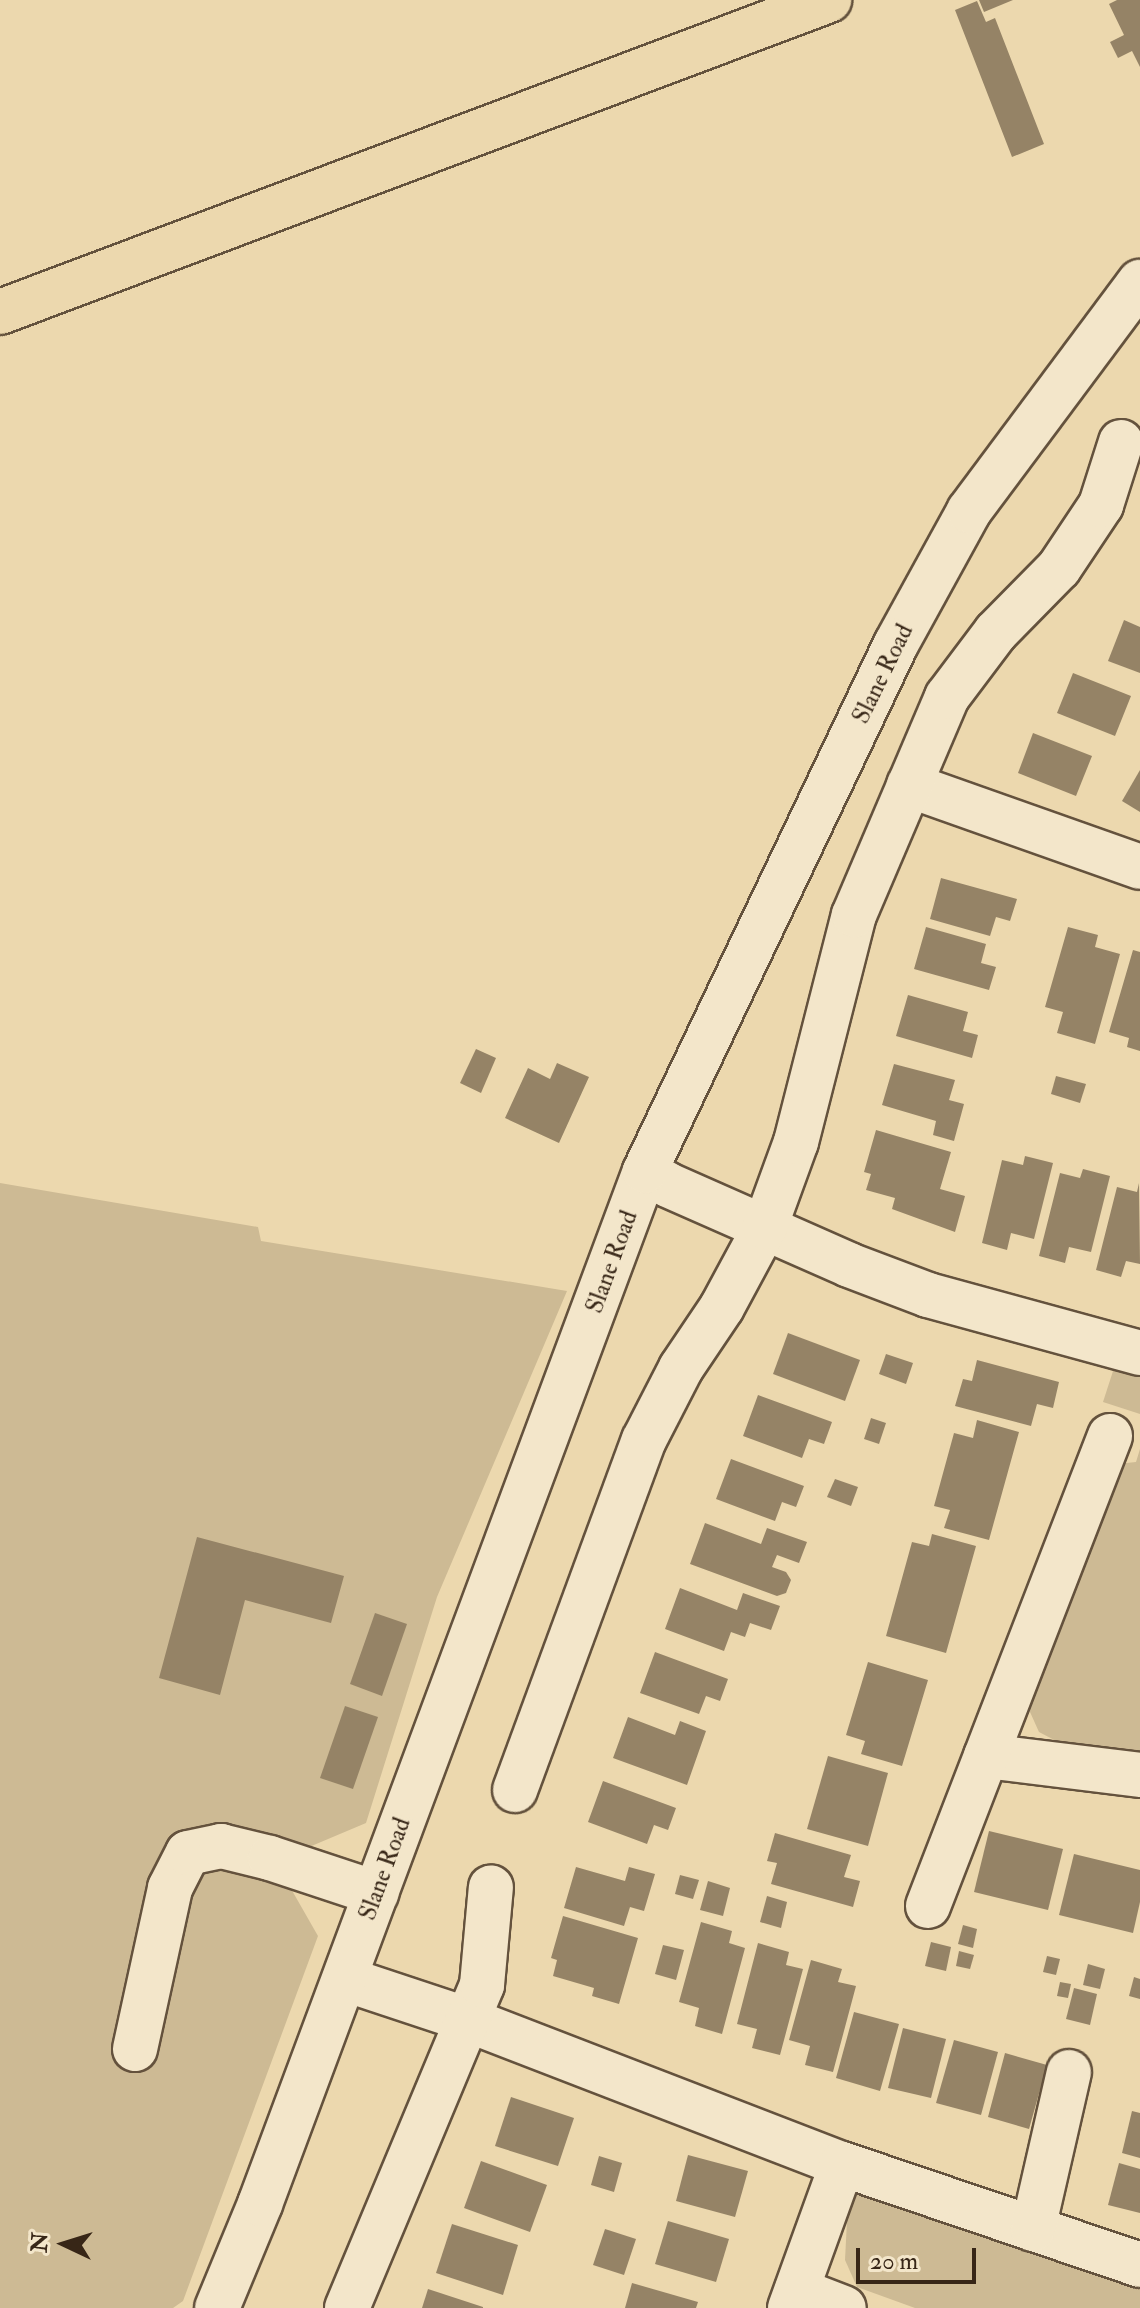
<!DOCTYPE html>
<html>
<head>
<meta charset="utf-8">
<style>
	body { margin:0 }
	#map { position:relative; width:1140px; height:2308px; overflow:hidden; background:#ecd8ae; font-family:"IM FELL Double Pica",serif }
	div>[style] { position:absolute }
	.green>* { inset:0; background:#cdba94 }
	.building>* { inset:0; background:#958366 }
	.roads { filter:drop-shadow(2px 0 #64523d) drop-shadow(-2px 0 #64523d) drop-shadow(0 2px #64523d) drop-shadow(0 -2px #64523d) }
	.minor>* { height:44px; margin:-22px; padding:0 22px; transform-origin:22px; border-radius:22px; background:#f3e6ca }
	.major>* { height:44px; margin:-22px; padding:0 22px; transform-origin:22px; border-radius:22px; background:#ecd8ae }
	span { translate:-50% -50%; white-space:nowrap; text-align:center; line-height:1.15; -webkit-text-stroke:6px #f3e6ca; paint-order:stroke }
	.street-label { font-size:24px; color:#372617 }
	.north { position:absolute; left:24px; top:2204px; width:80px; height:80px; -webkit-text-stroke:6px #f3e6ca; paint-order:stroke; rotate:274deg; font-size:22px; font-weight:700; line-height:32px; text-align:center; color:#372617 }
	.north::after { content:''; display:block; margin:auto; width:28px; height:36px; background:#372617; clip-path:polygon(50% 0,100% 100%,50% 72%,0 100%) }
	.scale { position:absolute; left:856px; top:2248px; width:120px; height:36px; box-sizing:border-box; border:4px solid #372617; border-top:0; padding-left:10px; font-size:24px; line-height:28px; white-space:nowrap; color:#372617; -webkit-text-stroke:6px #f3e6ca; paint-order:stroke }
</style>
</head>
<body>
<div id="map">
	<div class="green">
		<div style="clip-path:polygon(0 1183px,258px 1227px,261px 1241px,567px 1291px,437px 1597px,366px 1823px,302px 1850px,290px 1887px,318px 1936px,183px 2301px,173px 2308px,0 2308px)"></div>
		<div style="clip-path:polygon(1114px 1368px,1140px 1374px,1140px 1414px,1103px 1402px)"></div>
		<div style="clip-path:polygon(1140px 1449px,1140px 1754px,1062px 1744px,1039px 1732px,1030px 1712px,1029px 1694px,1117px 1464px,1136px 1462px)"></div>
		<div style="clip-path:polygon(855px 2192px,1140px 2288px,1140px 2308px,915px 2308px,857px 2287px,845px 2260px,848px 2201px)"></div>
	</div>
	<div class="building">
		<div style="clip-path:polygon(979px 0,1013px 0,984px 12px)"></div>
		<div style="clip-path:polygon(1117px 0,1140px 0,1140px 67px,1132px 51px,1118px 58px,1110px 42px,1124px 35px,1109px 4px)"></div>
		<div style="clip-path:polygon(977px 1px,986px 22px,995px 18px,1044px 144px,1012px 157px,955px 10px)"></div>
		<div style="clip-path:polygon(1124px 620px,1140px 627px,1140px 673px,1108px 661px)"></div>
		<div style="clip-path:polygon(1073px 673px,1131px 696px,1115px 736px,1057px 713px)"></div>
		<div style="clip-path:polygon(1033px 733px,1092px 756px,1076px 796px,1018px 773px)"></div>
		<div style="clip-path:polygon(1140px 770px,1140px 812px,1122px 801px)"></div>
		<div style="clip-path:polygon(941px 878px,1017px 899px,1010px 921px,996px 917px,990px 936px,930px 919px)"></div>
		<div style="clip-path:polygon(926px 927px,986px 944px,981px 963px,996px 967px,989px 990px,914px 969px)"></div>
		<div style="clip-path:polygon(1068px 927px,1098px 935px,1095px 947px,1120px 954px,1095px 1044px,1057px 1033px,1063px 1012px,1045px 1007px)"></div>
		<div style="clip-path:polygon(1133px 950px,1140px 952px,1140px 1051px,1127px 1047px,1129px 1038px,1109px 1032px)"></div>
		<div style="clip-path:polygon(908px 995px,968px 1012px,963px 1031px,978px 1035px,972px 1058px,896px 1036px)"></div>
		<div style="clip-path:polygon(476px 1049px,496px 1058px,481px 1093px,460px 1083px)"></div>
		<div style="clip-path:polygon(557px 1063px,589px 1077px,559px 1143px,505px 1118px,528px 1068px,550px 1079px)"></div>
		<div style="clip-path:polygon(894px 1064px,955px 1080px,949px 1100px,964px 1104px,954px 1141px,933px 1135px,936px 1121px,882px 1105px)"></div>
		<div style="clip-path:polygon(1056px 1076px,1086px 1084px,1080px 1103px,1051px 1094px)"></div>
		<div style="clip-path:polygon(876px 1130px,951px 1152px,940px 1189px,965px 1196px,955px 1232px,892px 1209px,895px 1198px,866px 1190px,871px 1174px,864px 1172px)"></div>
		<div style="clip-path:polygon(1025px 1156px,1053px 1163px,1034px 1239px,1011px 1233px,1007px 1250px,982px 1243px,1002px 1160px,1023px 1165px)"></div>
		<div style="clip-path:polygon(1083px 1169px,1110px 1176px,1091px 1252px,1069px 1247px,1065px 1263px,1039px 1256px,1060px 1173px,1080px 1178px)"></div>
		<div style="clip-path:polygon(1139px 1183px,1140px 1264px,1126px 1261px,1121px 1277px,1096px 1270px,1117px 1187px,1137px 1192px)"></div>
		<div style="clip-path:polygon(788px 1333px,860px 1360px,845px 1401px,773px 1374px)"></div>
		<div style="clip-path:polygon(886px 1354px,913px 1363px,906px 1384px,879px 1374px)"></div>
		<div style="clip-path:polygon(977px 1360px,1059px 1382px,1053px 1408px,1037px 1404px,1031px 1426px,955px 1406px,963px 1379px,972px 1381px)"></div>
		<div style="clip-path:polygon(758px 1395px,832px 1422px,824px 1444px,809px 1439px,802px 1458px,743px 1436px)"></div>
		<div style="clip-path:polygon(871px 1418px,886px 1423px,879px 1444px,864px 1439px)"></div>
		<div style="clip-path:polygon(977px 1420px,1019px 1432px,989px 1540px,944px 1528px,950px 1510px,934px 1506px,954px 1433px,973px 1438px)"></div>
		<div style="clip-path:polygon(731px 1459px,804px 1486px,796px 1507px,782px 1502px,775px 1521px,716px 1499px)"></div>
		<div style="clip-path:polygon(835px 1479px,858px 1487px,851px 1506px,827px 1497px)"></div>
		<div style="clip-path:polygon(705px 1523px,761px 1544px,767px 1528px,807px 1542px,799px 1563px,777px 1555px,772px 1567px,786px 1572px,791px 1580px,786px 1593px,777px 1596px,690px 1564px)"></div>
		<div style="clip-path:polygon(932px 1534px,976px 1546px,946px 1653px,886px 1636px,912px 1542px,929px 1546px)"></div>
		<div style="clip-path:polygon(197px 1537px,344px 1576px,331px 1623px,245px 1600px,220px 1695px,159px 1678px)"></div>
		<div style="clip-path:polygon(680px 1588px,737px 1610px,743px 1593px,780px 1606px,771px 1630px,750px 1623px,745px 1637px,731px 1632px,724px 1651px,665px 1629px)"></div>
		<div style="clip-path:polygon(375px 1613px,407px 1624px,382px 1696px,350px 1684px)"></div>
		<div style="clip-path:polygon(655px 1652px,728px 1679px,720px 1701px,706px 1696px,699px 1714px,640px 1693px)"></div>
		<div style="clip-path:polygon(868px 1662px,928px 1680px,902px 1766px,861px 1754px,865px 1741px,846px 1735px)"></div>
		<div style="clip-path:polygon(345px 1706px,378px 1717px,353px 1789px,320px 1778px)"></div>
		<div style="clip-path:polygon(628px 1717px,675px 1735px,680px 1721px,706px 1731px,687px 1785px,613px 1758px)"></div>
		<div style="clip-path:polygon(828px 1756px,888px 1773px,868px 1846px,807px 1829px)"></div>
		<div style="clip-path:polygon(603px 1781px,676px 1808px,668px 1830px,654px 1825px,647px 1844px,588px 1822px)"></div>
		<div style="clip-path:polygon(989px 1831px,1063px 1849px,1048px 1910px,974px 1892px)"></div>
		<div style="clip-path:polygon(775px 1833px,851px 1855px,844px 1877px,860px 1881px,853px 1907px,771px 1884px,777px 1863px,767px 1861px)"></div>
		<div style="clip-path:polygon(1074px 1854px,1140px 1870px,1140px 1902px,1133px 1933px,1059px 1915px)"></div>
		<div style="clip-path:polygon(576px 1867px,625px 1881px,629px 1867px,655px 1874px,644px 1911px,630px 1907px,624px 1926px,564px 1908px)"></div>
		<div style="clip-path:polygon(680px 1875px,699px 1880px,693px 1899px,675px 1894px)"></div>
		<div style="clip-path:polygon(708px 1881px,730px 1888px,723px 1916px,700px 1910px)"></div>
		<div style="clip-path:polygon(767px 1896px,787px 1902px,781px 1928px,760px 1922px)"></div>
		<div style="clip-path:polygon(563px 1916px,638px 1938px,619px 2004px,592px 1996px,594px 1988px,553px 1976px,557px 1960px,551px 1958px)"></div>
		<div style="clip-path:polygon(701px 1922px,732px 1931px,729px 1943px,745px 1948px,722px 2034px,695px 2026px,699px 2008px,679px 2002px)"></div>
		<div style="clip-path:polygon(963px 1925px,977px 1929px,973px 1948px,958px 1944px)"></div>
		<div style="clip-path:polygon(931px 1942px,951px 1947px,946px 1971px,925px 1966px)"></div>
		<div style="clip-path:polygon(758px 1943px,789px 1952px,786px 1965px,803px 1969px,780px 2055px,752px 2048px,757px 2029px,737px 2024px)"></div>
		<div style="clip-path:polygon(663px 1945px,684px 1950px,676px 1980px,655px 1974px)"></div>
		<div style="clip-path:polygon(959px 1951px,974px 1955px,970px 1969px,956px 1966px)"></div>
		<div style="clip-path:polygon(1047px 1956px,1060px 1959px,1056px 1975px,1043px 1972px)"></div>
		<div style="clip-path:polygon(811px 1960px,842px 1969px,838px 1982px,856px 1986px,833px 2072px,805px 2065px,810px 2046px,789px 2040px)"></div>
		<div style="clip-path:polygon(1088px 1964px,1105px 1969px,1100px 1989px,1083px 1985px)"></div>
		<div style="clip-path:polygon(1134px 1977px,1140px 1979px,1140px 1999px,1129px 1996px)"></div>
		<div style="clip-path:polygon(1060px 1982px,1071px 1984px,1068px 1998px,1057px 1996px)"></div>
		<div style="clip-path:polygon(1074px 1988px,1097px 1994px,1090px 2025px,1066px 2019px)"></div>
		<div style="clip-path:polygon(854px 2012px,899px 2024px,880px 2091px,836px 2078px)"></div>
		<div style="clip-path:polygon(903px 2028px,946px 2039px,931px 2098px,888px 2088px)"></div>
		<div style="clip-path:polygon(954px 2040px,998px 2052px,981px 2115px,936px 2103px)"></div>
		<div style="clip-path:polygon(1005px 2053px,1047px 2065px,1029px 2129px,988px 2117px)"></div>
		<div style="clip-path:polygon(511px 2097px,574px 2118px,558px 2166px,495px 2146px)"></div>
		<div style="clip-path:polygon(1132px 2111px,1140px 2113px,1140px 2158px,1122px 2153px)"></div>
		<div style="clip-path:polygon(688px 2155px,748px 2171px,735px 2217px,676px 2201px)"></div>
		<div style="clip-path:polygon(599px 2156px,622px 2163px,614px 2192px,591px 2185px)"></div>
		<div style="clip-path:polygon(481px 2161px,547px 2185px,530px 2232px,464px 2208px)"></div>
		<div style="clip-path:polygon(1119px 2163px,1140px 2169px,1140px 2213px,1108px 2205px)"></div>
		<div style="clip-path:polygon(668px 2221px,729px 2239px,716px 2282px,655px 2264px)"></div>
		<div style="clip-path:polygon(452px 2224px,518px 2245px,503px 2295px,436px 2273px)"></div>
		<div style="clip-path:polygon(605px 2229px,636px 2239px,624px 2275px,593px 2265px)"></div>
		<div style="clip-path:polygon(632px 2283px,698px 2302px,696px 2308px,625px 2308px)"></div>
		<div style="clip-path:polygon(428px 2289px,483px 2307px,483px 2308px,422px 2308px)"></div>
	</div>
	<div class="roads">
		<div class="minor">
			<div style="left:909px;top:785px;width:245px;rotate:19.5deg"></div>
			<div style="left:645px;top:1171px;width:27px;rotate:31deg"></div>
			<div style="left:668px;top:1185px;width:198px;rotate:23.8deg"></div>
			<div style="left:849px;top:1265px;width:85px;rotate:20.8deg"></div>
			<div style="left:928px;top:1295px;width:220px;rotate:15.3deg"></div>
			<div style="left:986px;top:1756px;width:155px;rotate:7deg"></div>
			<div style="left:515px;top:1790px;width:373px;rotate:-69.8deg"></div>
			<div style="left:644px;top:1440px;width:81px;rotate:-62.8deg"></div>
			<div style="left:681px;top:1368px;width:73px;rotate:-56.1deg"></div>
			<div style="left:722px;top:1307px;width:91px;rotate:-61.7deg"></div>
			<div style="left:765px;top:1227px;width:90px;rotate:-70deg"></div>
			<div style="left:796px;top:1142px;width:234px;rotate:-75.7deg"></div>
			<div style="left:854px;top:915px;width:237px;rotate:-66.9deg"></div>
			<div style="left:947px;top:697px;width:81px;rotate:-53deg"></div>
			<div style="left:996px;top:632px;width:90px;rotate:-45.5deg"></div>
			<div style="left:1059px;top:568px;width:76px;rotate:-56.3deg"></div>
			<div style="left:1101px;top:505px;width:66px;rotate:-72.4deg"></div>
			<div style="left:928px;top:1906px;width:504px;rotate:-68.83deg"></div>
			<div style="left:345px;top:1979px;width:130px;rotate:18.4deg"></div>
			<div style="left:468px;top:2020px;width:401px;rotate:21.1deg"></div>
			<div style="left:842px;top:2164px;width:315px;rotate:18.7deg"></div>
			<div style="left:135px;top:2049px;width:165px;rotate:-77.7deg"></div>
			<div style="left:170px;top:1888px;width:39px;rotate:-63deg"></div>
			<div style="left:188px;top:1853px;width:34px;rotate:-12deg"></div>
			<div style="left:221px;top:1846px;width:50px;rotate:13.8deg"></div>
			<div style="left:270px;top:1858px;width:112px;rotate:18.3deg"></div>
			<div style="left:1033px;top:2229px;width:161px;rotate:-77.1deg"></div>
			<div style="left:797px;top:2290px;width:50px;rotate:21deg"></div>
			<div style="left:217px;top:2308px;width:113px;rotate:-67.5deg"></div>
			<div style="left:260px;top:2204px;width:1102px;rotate:-69.56deg"></div>
			<div style="left:645px;top:1171px;width:584px;rotate:-64.53deg"></div>
			<div style="left:896px;top:644px;width:152px;rotate:-61.2deg"></div>
			<div style="left:969px;top:511px;width:286px;rotate:-53.3deg"></div>
			<div style="left:347px;top:2308px;width:350px;rotate:-67.3deg"></div>
			<div style="left:482px;top:1985px;width:98px;rotate:-84.8deg"></div>
			<div style="left:790px;top:2308px;width:153px;rotate:-70.1deg"></div>
		</div>
		<div class="major">
			<div style="left:0;top:312px;width:886px;rotate:-20.62deg"></div>
		</div>
	</div>
	<div class="street-label">
		<span style="left:883px;top:674px;rotate:-64deg">Slane Road</span>
		<span style="left:612px;top:1262px;rotate:-70deg">Slane Road</span>
		<span style="left:385px;top:1869px;rotate:-70deg">Slane Road</span>
	</div>
	<div class="north">N</div>
	<div class="scale">20 m</div>
</div>
</body>
</html>
